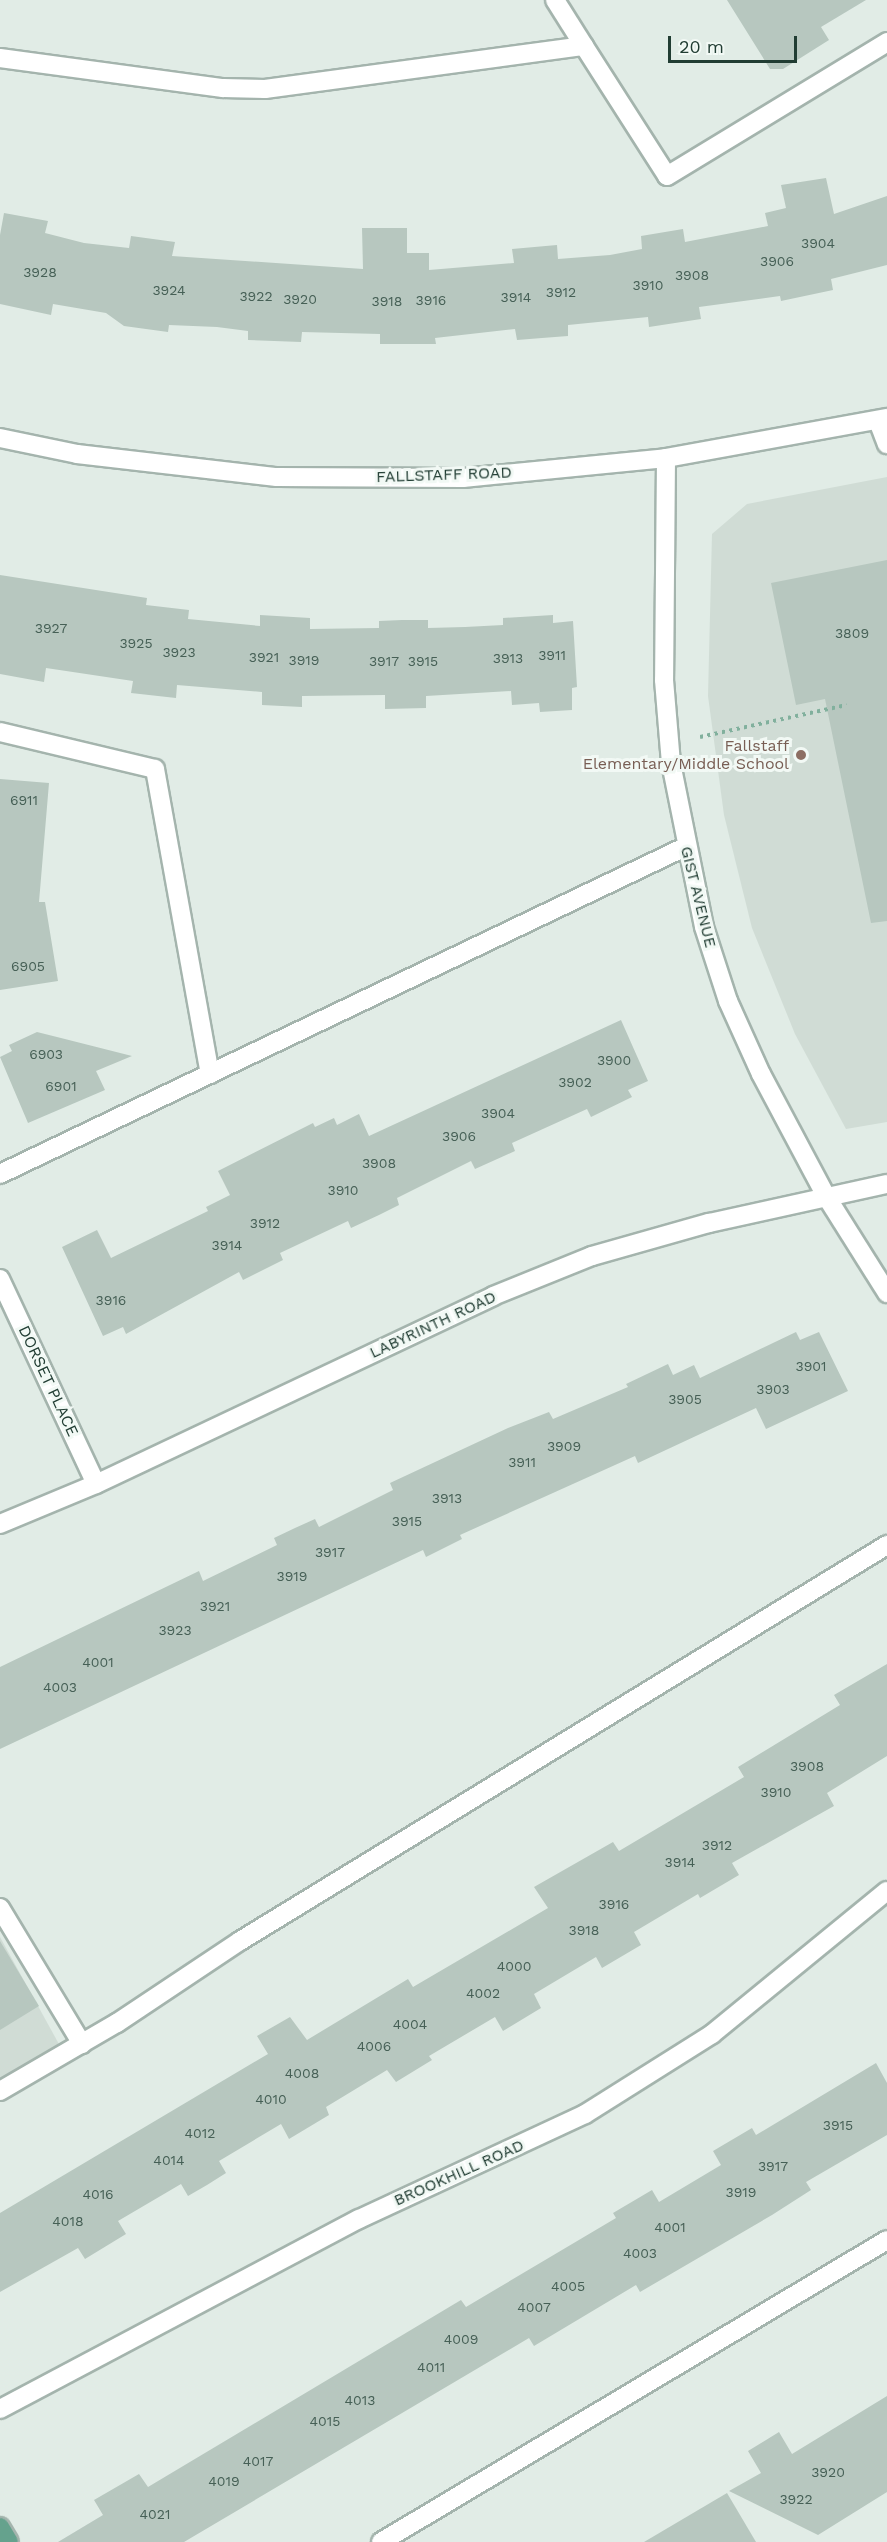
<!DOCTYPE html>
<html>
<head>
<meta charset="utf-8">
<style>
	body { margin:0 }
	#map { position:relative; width:887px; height:2542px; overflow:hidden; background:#e1ece6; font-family:"Work Sans",sans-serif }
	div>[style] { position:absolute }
	.built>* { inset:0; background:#d0dcd5 }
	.building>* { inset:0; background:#b7c7bf }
	.path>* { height:4px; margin-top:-2px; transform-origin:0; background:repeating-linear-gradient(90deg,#81b09d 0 3px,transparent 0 7.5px) }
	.roads { filter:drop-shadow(2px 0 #a4b4ad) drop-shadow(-2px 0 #a4b4ad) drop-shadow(0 2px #a4b4ad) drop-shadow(0 -2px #a4b4ad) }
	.minor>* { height:18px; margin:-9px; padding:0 9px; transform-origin:9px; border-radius:9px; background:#fff }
	.major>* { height:18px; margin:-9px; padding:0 9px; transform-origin:9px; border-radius:9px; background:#65a28d }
	.dots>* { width:16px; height:16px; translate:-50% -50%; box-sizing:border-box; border:3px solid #f2f9f5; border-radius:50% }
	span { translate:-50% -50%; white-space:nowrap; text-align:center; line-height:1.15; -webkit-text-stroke:6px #f2f9f5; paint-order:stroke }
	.number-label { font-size:14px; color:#466056 }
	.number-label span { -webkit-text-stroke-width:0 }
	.street-label { font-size:16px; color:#213d33 }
	.education-label { font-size:16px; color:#785e54 }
	.right { translate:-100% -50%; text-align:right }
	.scale { position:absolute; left:668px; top:36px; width:129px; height:27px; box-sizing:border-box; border:3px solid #213d33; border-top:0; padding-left:8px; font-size:18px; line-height:21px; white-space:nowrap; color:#213d33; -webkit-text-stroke:4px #f2f9f5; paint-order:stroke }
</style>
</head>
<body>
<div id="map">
	<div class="built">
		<div style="clip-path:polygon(887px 477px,887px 1122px,846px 1129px,795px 1034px,752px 928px,724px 815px,708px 696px,712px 534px,747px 504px)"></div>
		<div style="clip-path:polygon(0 1937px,60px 2046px,0 2099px)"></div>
	</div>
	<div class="building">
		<div style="clip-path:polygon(727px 0,866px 0,821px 27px,829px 40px,783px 69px,770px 69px)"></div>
		<div style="clip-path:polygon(826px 178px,834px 214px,887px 196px,887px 265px,831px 279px,833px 290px,781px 301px,780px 296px,699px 307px,701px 319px,649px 327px,648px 317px,568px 325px,568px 336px,542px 338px,517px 340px,515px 329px,435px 338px,436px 344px,380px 344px,380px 334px,302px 332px,301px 342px,248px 340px,248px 331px,217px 327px,169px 325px,168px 332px,124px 326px,106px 313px,53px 304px,51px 315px,0 304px,0 235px,4px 213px,48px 221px,45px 233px,84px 243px,129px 248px,131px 236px,175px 242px,172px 256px,363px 269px,362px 228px,407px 228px,407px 253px,429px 253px,429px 270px,514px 263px,512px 249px,557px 245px,558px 259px,610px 255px,642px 249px,641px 236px,683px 229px,685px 242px,768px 226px,765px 213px,786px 208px,781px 185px)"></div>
		<div style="clip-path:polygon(887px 560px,887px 921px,871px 923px,825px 699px,796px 705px,771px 583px)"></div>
		<div style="clip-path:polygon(0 575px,147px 598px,146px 605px,189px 610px,188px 619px,260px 626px,260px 615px,310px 618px,310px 629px,379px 628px,379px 621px,402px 620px,428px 620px,428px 628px,465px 627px,503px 625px,503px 618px,553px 615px,553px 623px,573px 621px,577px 687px,572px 688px,572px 710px,540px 712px,539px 703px,512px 705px,511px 691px,426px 696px,426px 708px,385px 709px,385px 695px,302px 696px,302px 707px,262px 705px,262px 692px,177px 685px,176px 698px,131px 693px,133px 681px,46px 668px,44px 682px,0 674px)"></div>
		<div style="clip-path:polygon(0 779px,49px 783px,39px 902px,45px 902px,58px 981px,0 990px)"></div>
		<div style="clip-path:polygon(621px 1020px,648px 1081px,628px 1090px,632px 1097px,591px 1117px,587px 1109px,512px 1143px,515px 1151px,475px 1169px,471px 1161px,397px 1198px,399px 1205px,379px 1215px,351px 1228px,348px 1221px,280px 1253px,283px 1260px,243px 1280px,239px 1272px,126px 1334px,123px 1327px,103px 1336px,62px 1247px,97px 1230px,111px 1258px,208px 1211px,206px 1207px,230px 1195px,218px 1171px,313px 1123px,315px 1127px,334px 1118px,337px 1125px,359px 1114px,369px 1136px)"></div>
		<div style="clip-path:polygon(37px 1032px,57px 1037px,132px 1056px,96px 1071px,105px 1090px,28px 1123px,0 1057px,12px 1051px,9px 1045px)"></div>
		<div style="clip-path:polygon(796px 1332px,800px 1340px,819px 1332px,848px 1391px,766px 1429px,756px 1408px,638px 1463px,635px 1456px,460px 1535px,462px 1539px,426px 1557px,423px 1550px,0 1749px,0 1667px,199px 1571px,203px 1581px,277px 1545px,274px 1538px,295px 1528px,315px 1519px,319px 1527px,393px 1490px,390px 1483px,508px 1428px,549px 1412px,553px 1419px,628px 1387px,626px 1384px,668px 1364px,673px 1375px,694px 1365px,700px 1378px)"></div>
		<div style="clip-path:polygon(887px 1664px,887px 1756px,827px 1793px,834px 1806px,732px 1863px,739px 1875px,700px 1898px,698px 1894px,634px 1932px,641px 1945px,602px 1968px,596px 1957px,534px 1994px,541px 2008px,503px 2031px,495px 2017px,429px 2056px,432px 2060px,396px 2082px,387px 2070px,326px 2107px,329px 2115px,289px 2139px,281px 2124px,219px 2161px,226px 2173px,207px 2185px,188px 2196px,181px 2184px,118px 2221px,126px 2234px,85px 2259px,78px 2248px,0 2292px,0 2213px,268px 2054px,257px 2036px,290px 2017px,307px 2040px,408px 1979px,413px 1987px,548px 1908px,534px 1887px,613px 1842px,619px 1851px,744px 1777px,738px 1767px,840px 1705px,834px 1695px)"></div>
		<div style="clip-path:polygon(0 1941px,39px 2006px,0 2030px)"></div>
		<div style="clip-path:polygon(876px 2063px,887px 2083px,887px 2135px,806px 2182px,811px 2190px,772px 2215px,640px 2292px,636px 2285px,534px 2346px,529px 2338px,184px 2542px,58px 2542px,103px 2515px,94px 2500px,139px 2474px,148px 2487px,461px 2300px,466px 2307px,616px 2218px,613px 2213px,652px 2190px,659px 2202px,721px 2165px,713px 2151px,752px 2128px,756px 2135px)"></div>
		<div style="clip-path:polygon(887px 2396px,887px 2492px,818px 2535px,729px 2491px,761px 2473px,748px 2451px,779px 2432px,792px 2454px)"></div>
		<div style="clip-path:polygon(727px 2493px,756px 2542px,644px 2542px)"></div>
	</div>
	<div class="path">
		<div style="left:700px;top:737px;width:150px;rotate:-12.3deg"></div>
	</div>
	<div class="roads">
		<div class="minor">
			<div style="left:555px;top:0;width:54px;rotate:57.8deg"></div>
			<div style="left:0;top:58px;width:225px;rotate:7.7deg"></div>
			<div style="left:223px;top:88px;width:42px;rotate:1.4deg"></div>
			<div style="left:265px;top:89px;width:322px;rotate:-7.7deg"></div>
			<div style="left:584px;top:46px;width:154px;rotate:57.4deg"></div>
			<div style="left:667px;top:176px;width:258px;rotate:-31.3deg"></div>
			<div style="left:878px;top:421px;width:25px;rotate:69deg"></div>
			<div style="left:0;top:438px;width:79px;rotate:11.7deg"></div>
			<div style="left:77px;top:454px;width:201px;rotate:6.6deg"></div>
			<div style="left:277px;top:477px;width:186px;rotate:0.3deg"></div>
			<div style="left:463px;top:478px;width:204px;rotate:-5.6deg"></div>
			<div style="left:666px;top:458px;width:225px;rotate:-10.3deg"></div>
			<div style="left:666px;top:458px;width:222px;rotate:90.5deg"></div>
			<div style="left:664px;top:680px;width:83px;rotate:85.2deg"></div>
			<div style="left:671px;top:763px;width:167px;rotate:78.6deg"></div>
			<div style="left:704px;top:927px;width:78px;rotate:72deg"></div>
			<div style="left:728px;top:1001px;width:80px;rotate:65.7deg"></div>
			<div style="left:761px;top:1074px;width:138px;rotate:62deg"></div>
			<div style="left:826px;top:1196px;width:115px;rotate:57.8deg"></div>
			<div style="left:0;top:732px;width:159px;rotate:13.4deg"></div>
			<div style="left:155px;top:769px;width:310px;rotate:79.8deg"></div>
			<div style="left:0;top:1174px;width:759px;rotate:-25.52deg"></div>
			<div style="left:0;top:1279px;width:226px;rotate:64.9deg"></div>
			<div style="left:0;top:1524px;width:104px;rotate:-22.6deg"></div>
			<div style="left:96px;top:1484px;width:439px;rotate:-25.3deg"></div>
			<div style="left:493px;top:1296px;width:107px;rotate:-22deg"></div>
			<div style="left:592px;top:1256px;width:122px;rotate:-15.8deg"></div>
			<div style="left:709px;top:1223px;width:182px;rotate:-12.4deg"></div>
			<div style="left:0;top:1908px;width:159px;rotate:58.9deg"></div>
			<div style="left:0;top:2091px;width:135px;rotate:-30.2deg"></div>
			<div style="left:117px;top:2023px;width:148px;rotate:-33.7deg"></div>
			<div style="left:240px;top:1941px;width:759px;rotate:-31.47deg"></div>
			<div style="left:0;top:2409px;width:406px;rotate:-27.9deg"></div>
			<div style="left:359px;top:2219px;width:249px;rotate:-24.9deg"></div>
			<div style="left:585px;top:2114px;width:150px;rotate:-32.2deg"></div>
			<div style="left:712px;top:2034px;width:226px;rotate:-39.3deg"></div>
			<div style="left:381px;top:2542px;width:589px;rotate:-30.83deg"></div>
		</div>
		<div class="major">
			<div style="left:0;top:2527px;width:17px;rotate:59deg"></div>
		</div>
	</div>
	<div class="dots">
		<div style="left:801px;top:755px;background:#8d6e63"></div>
	</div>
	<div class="number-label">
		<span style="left:818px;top:243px">3904</span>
		<span style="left:777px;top:261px">3906</span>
		<span style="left:40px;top:272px">3928</span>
		<span style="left:692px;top:275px">3908</span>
		<span style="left:648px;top:285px">3910</span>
		<span style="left:169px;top:290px">3924</span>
		<span style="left:561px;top:292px">3912</span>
		<span style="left:256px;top:296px">3922</span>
		<span style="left:516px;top:297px">3914</span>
		<span style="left:300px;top:299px">3920</span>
		<span style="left:431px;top:300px">3916</span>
		<span style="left:387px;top:301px">3918</span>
		<span style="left:51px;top:628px">3927</span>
		<span style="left:852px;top:633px">3809</span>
		<span style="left:136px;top:643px">3925</span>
		<span style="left:179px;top:652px">3923</span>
		<span style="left:552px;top:655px">3911</span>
		<span style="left:264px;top:657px">3921</span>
		<span style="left:508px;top:658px">3913</span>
		<span style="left:304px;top:660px">3919</span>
		<span style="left:384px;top:661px">3917</span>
		<span style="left:423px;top:661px">3915</span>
		<span style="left:24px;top:800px">6911</span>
		<span style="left:28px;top:966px">6905</span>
		<span style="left:46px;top:1054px">6903</span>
		<span style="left:614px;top:1060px">3900</span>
		<span style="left:575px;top:1082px">3902</span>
		<span style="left:61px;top:1086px">6901</span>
		<span style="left:498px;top:1113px">3904</span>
		<span style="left:459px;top:1136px">3906</span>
		<span style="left:379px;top:1163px">3908</span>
		<span style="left:343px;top:1190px">3910</span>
		<span style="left:265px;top:1223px">3912</span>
		<span style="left:227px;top:1245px">3914</span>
		<span style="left:111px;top:1300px">3916</span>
		<span style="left:811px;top:1366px">3901</span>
		<span style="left:773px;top:1389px">3903</span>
		<span style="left:685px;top:1399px">3905</span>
		<span style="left:564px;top:1446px">3909</span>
		<span style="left:522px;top:1462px">3911</span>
		<span style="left:447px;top:1498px">3913</span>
		<span style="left:407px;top:1521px">3915</span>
		<span style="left:330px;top:1552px">3917</span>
		<span style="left:292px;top:1576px">3919</span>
		<span style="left:215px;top:1606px">3921</span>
		<span style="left:175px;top:1630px">3923</span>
		<span style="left:98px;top:1662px">4001</span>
		<span style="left:60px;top:1687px">4003</span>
		<span style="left:807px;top:1766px">3908</span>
		<span style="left:776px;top:1792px">3910</span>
		<span style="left:717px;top:1845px">3912</span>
		<span style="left:680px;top:1862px">3914</span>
		<span style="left:614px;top:1904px">3916</span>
		<span style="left:584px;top:1930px">3918</span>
		<span style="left:514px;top:1966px">4000</span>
		<span style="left:483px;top:1993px">4002</span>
		<span style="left:410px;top:2024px">4004</span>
		<span style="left:374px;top:2046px">4006</span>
		<span style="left:302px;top:2073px">4008</span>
		<span style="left:271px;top:2099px">4010</span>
		<span style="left:838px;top:2125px">3915</span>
		<span style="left:200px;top:2133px">4012</span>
		<span style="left:169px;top:2160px">4014</span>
		<span style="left:773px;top:2166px">3917</span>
		<span style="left:741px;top:2192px">3919</span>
		<span style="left:98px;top:2194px">4016</span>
		<span style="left:68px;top:2221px">4018</span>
		<span style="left:670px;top:2227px">4001</span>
		<span style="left:640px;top:2253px">4003</span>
		<span style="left:568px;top:2286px">4005</span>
		<span style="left:534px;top:2307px">4007</span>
		<span style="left:461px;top:2339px">4009</span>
		<span style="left:431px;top:2367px">4011</span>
		<span style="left:360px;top:2400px">4013</span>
		<span style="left:325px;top:2421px">4015</span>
		<span style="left:258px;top:2461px">4017</span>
		<span style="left:828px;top:2472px">3920</span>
		<span style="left:224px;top:2481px">4019</span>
		<span style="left:796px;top:2499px">3922</span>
		<span style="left:155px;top:2514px">4021</span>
	</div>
	<div class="street-label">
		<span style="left:444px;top:475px;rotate:-2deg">FALLSTAFF ROAD</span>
		<span style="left:698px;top:897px;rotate:76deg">GIST AVENUE</span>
		<span style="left:433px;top:1325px;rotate:-25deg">LABYRINTH ROAD</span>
		<span style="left:48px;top:1381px;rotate:65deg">DORSET PLACE</span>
		<span style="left:459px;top:2173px;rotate:-24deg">BROOKHILL ROAD</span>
	</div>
	<div class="education-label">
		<span class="right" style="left:789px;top:755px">Fallstaff<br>Elementary/Middle School</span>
	</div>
	<div class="scale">20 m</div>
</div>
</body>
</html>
